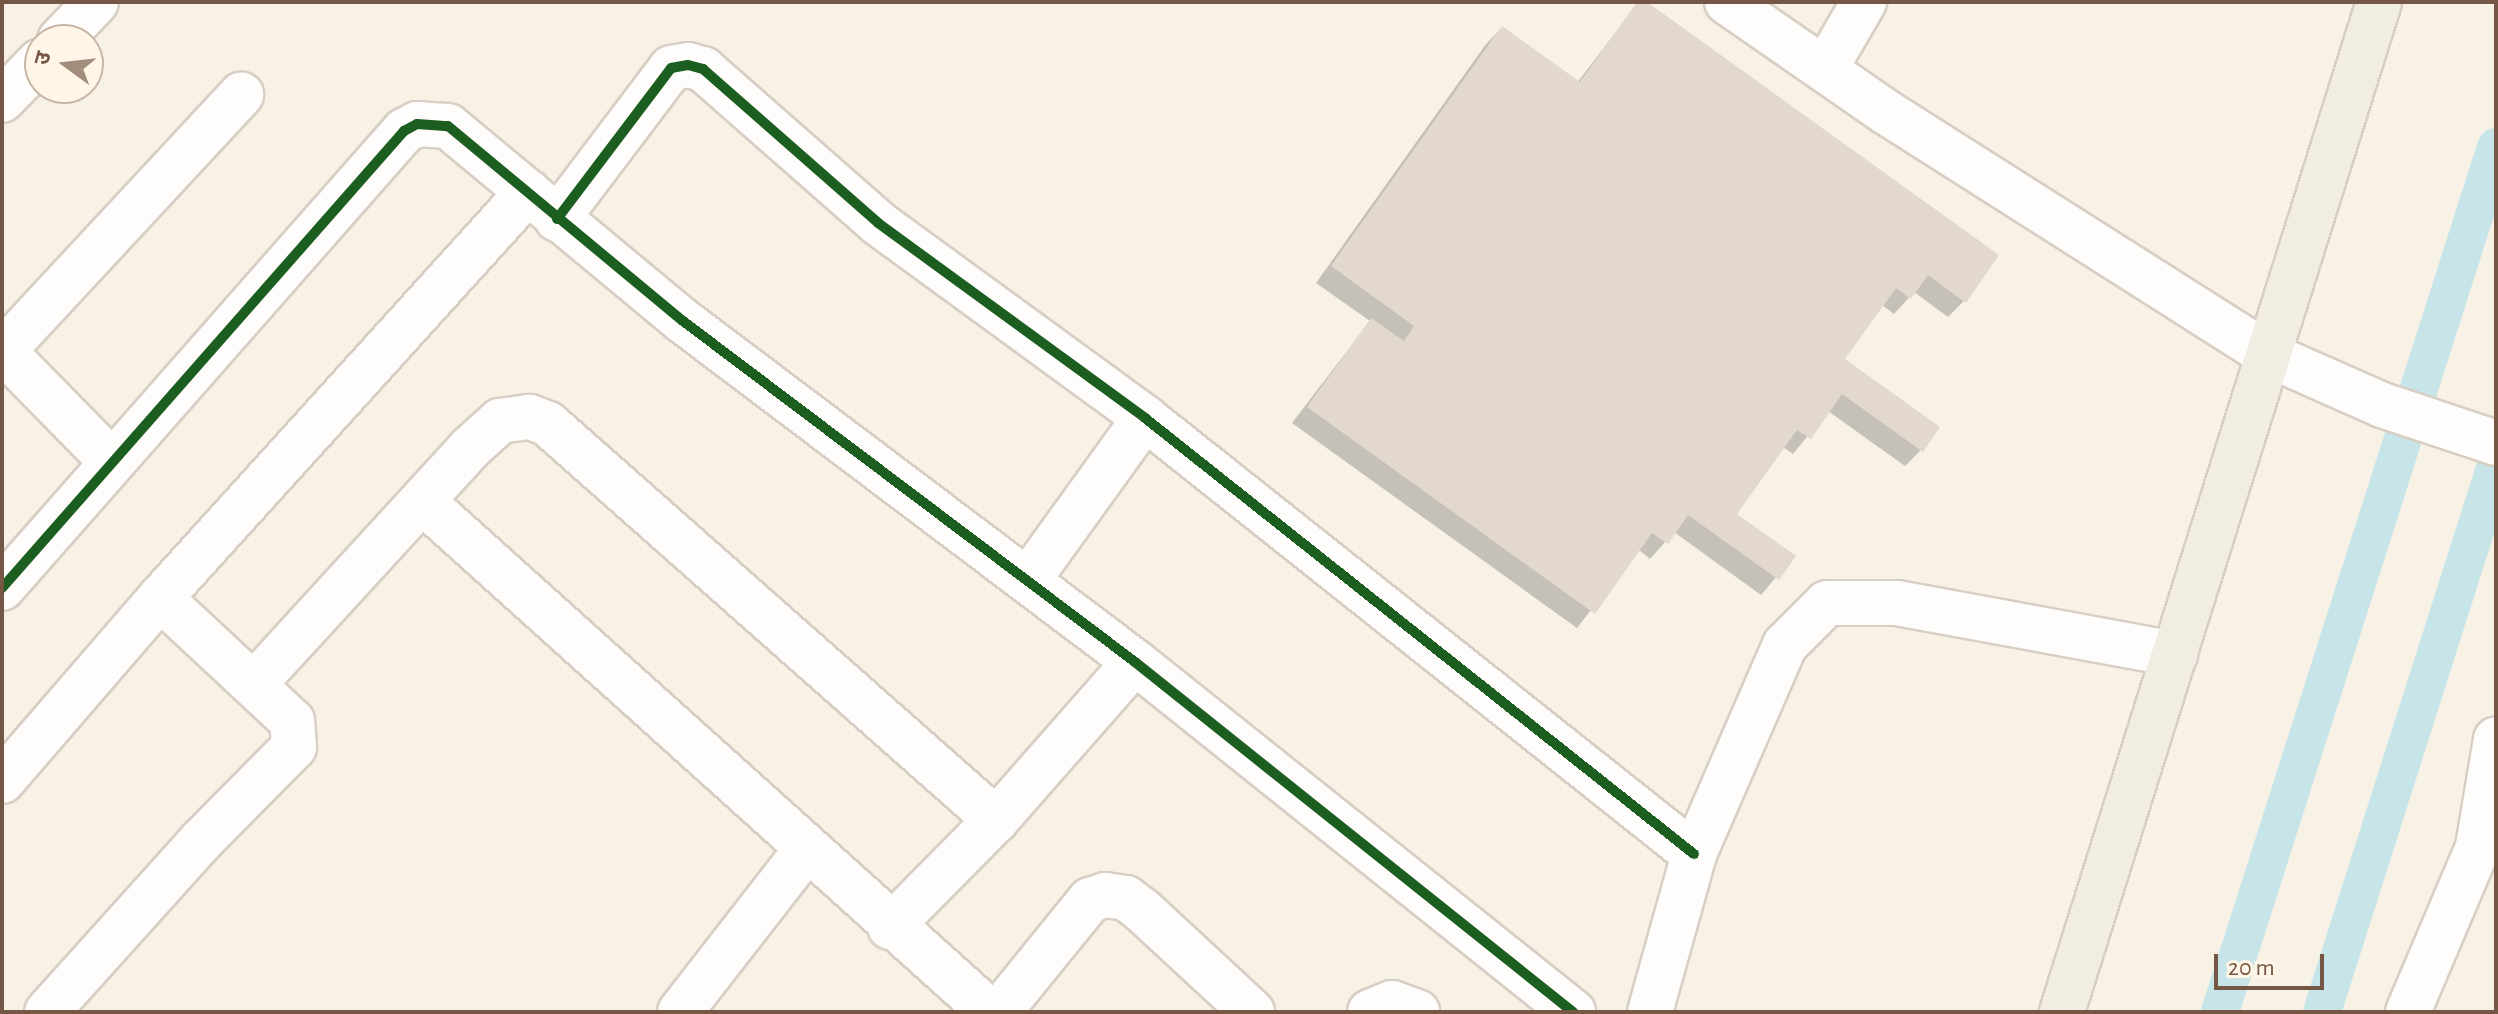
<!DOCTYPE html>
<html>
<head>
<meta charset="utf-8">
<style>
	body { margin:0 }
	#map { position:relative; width:2498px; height:1014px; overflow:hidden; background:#f7f1e6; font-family:"Alegreya Sans","Noto Sans Devanagari",sans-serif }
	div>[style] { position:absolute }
	.shadow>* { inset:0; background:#0003 }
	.canal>* { height:38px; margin:-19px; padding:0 19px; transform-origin:19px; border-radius:19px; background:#c7e5e8 }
	.building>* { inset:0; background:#e3d8ce }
	.roads { filter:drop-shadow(2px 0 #d8cec4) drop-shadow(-2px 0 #d8cec4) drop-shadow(0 2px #d8cec4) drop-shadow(0 -2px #d8cec4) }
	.street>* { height:44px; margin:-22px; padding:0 22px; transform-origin:22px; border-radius:22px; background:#fefdfb }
	.primary>* { height:44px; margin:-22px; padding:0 22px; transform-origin:22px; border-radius:22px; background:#f2ede3 }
	.cycleway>* { height:10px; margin:-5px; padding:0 5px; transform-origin:5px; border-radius:5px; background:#1b5e20 }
	span { translate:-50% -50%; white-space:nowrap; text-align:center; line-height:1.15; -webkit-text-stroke:6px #fff6e7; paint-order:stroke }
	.frame { position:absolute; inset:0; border:4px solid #765745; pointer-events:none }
	.north { position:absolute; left:24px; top:24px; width:80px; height:80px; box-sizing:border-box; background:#fff6e7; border:2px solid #c8b6a6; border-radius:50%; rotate:285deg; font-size:22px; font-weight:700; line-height:32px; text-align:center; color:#765745 }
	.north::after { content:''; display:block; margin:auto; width:28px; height:36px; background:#a38d7d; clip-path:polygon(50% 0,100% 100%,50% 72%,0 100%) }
	.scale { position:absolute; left:2214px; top:954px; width:110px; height:36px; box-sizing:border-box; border:4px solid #765745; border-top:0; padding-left:10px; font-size:24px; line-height:28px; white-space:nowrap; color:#765745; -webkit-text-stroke:6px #fff6e7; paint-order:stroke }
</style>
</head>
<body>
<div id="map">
	<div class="shadow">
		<div style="clip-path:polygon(1639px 2px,1964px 301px,1948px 317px,1914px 292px,1894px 314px,1882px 305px,1843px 360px,1921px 450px,1905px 466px,1828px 411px,1793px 454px,1783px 447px,1734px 514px,1793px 557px,1761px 595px,1674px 532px,1650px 559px,1638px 549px,1577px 628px,1292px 423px,1370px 321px,1316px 283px,1486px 44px,1502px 28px,1577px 83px)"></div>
	</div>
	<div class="canal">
		<div style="left:2220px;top:1012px;width:908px;rotate:-72.3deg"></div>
		<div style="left:2322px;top:1012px;width:574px;rotate:-72.35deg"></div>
	</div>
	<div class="building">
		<div style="clip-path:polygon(1637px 2px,1647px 2px,1999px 255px,1966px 303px,1928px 275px,1911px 299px,1896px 288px,1845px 359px,1940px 427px,1923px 452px,1842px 394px,1811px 439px,1797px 430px,1737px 514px,1796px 556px,1779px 580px,1688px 515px,1668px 544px,1652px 533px,1595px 614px,1307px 407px,1371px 318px,1404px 341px,1414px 326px,1331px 266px,1502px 26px,1580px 82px)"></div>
	</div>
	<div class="roads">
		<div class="street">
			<div style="left:1727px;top:2px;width:193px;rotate:34.7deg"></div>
			<div style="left:1886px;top:112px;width:454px;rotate:32.4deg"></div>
			<div style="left:2269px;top:355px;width:124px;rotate:23.9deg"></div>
			<div style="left:2382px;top:405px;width:120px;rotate:18.4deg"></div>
			<div style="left:60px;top:40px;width:52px;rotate:-46.5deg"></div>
			<div style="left:1825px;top:69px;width:78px;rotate:-59.8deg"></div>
			<div style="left:2px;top:100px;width:54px;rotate:-45.7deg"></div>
			<div style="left:557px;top:219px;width:189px;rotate:-52.9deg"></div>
			<div style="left:671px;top:68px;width:17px;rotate:-10deg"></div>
			<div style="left:688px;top:65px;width:16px;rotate:15deg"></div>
			<div style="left:703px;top:69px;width:233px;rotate:41.3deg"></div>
			<div style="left:878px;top:223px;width:331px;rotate:36.1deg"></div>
			<div style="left:1145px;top:418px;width:701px;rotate:38.46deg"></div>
			<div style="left:2px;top:350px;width:157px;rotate:45.5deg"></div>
			<div style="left:3px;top:351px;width:350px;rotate:-47.1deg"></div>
			<div style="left:422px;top:501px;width:764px;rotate:41.98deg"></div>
			<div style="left:1028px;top:580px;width:200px;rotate:-54.2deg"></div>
			<div style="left:2px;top:588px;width:609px;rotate:-48.66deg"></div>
			<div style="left:404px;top:131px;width:15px;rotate:-28deg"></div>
			<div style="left:417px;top:124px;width:31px;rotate:4deg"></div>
			<div style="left:448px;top:126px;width:305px;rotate:39.7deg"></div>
			<div style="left:683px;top:321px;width:566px;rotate:37.03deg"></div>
			<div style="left:1135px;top:662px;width:561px;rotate:38.63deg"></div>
			<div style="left:254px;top:684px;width:319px;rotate:-47.5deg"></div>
			<div style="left:469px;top:449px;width:42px;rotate:-42.1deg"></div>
			<div style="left:500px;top:421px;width:30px;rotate:-8deg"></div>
			<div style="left:530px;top:417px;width:19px;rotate:21deg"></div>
			<div style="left:548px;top:424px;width:598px;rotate:41.47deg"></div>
			<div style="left:2px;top:781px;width:242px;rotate:-49.2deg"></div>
			<div style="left:160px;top:598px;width:548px;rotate:-47.81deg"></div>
			<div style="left:890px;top:927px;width:151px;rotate:-45.3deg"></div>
			<div style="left:996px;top:820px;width:210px;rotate:-48.7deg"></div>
			<div style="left:47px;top:1012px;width:229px;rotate:-48deg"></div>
			<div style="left:200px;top:842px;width:134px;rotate:-45.3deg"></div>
			<div style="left:294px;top:747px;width:26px;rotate:-94deg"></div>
			<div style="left:292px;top:721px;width:180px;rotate:-137deg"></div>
			<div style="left:680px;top:1012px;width:205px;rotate:-52.1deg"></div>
			<div style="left:999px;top:1012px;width:144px;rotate:-50.9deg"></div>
			<div style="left:1090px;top:900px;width:16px;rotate:-18deg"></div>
			<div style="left:1105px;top:895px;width:21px;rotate:8deg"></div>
			<div style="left:1126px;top:898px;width:20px;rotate:37deg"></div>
			<div style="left:1142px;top:910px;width:150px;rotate:42.8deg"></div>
			<div style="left:1370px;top:1012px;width:24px;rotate:-22deg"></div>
			<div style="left:1392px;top:1003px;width:27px;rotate:20deg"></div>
			<div style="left:1650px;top:1012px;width:164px;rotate:-74.4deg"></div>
			<div style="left:1694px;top:854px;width:228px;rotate:-66.5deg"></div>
			<div style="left:1785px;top:645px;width:59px;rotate:-45deg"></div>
			<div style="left:1827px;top:603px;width:70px"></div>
			<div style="left:1897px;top:603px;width:283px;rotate:10.4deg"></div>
			<div style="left:2408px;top:1012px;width:179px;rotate:-67deg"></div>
			<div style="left:2478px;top:847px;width:109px;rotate:-80.5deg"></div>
		</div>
		<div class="primary">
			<div style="left:2062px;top:1012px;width:1059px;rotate:-72.57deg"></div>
		</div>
	</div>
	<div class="cycleway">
		<div style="left:557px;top:219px;width:189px;rotate:-52.9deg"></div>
		<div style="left:671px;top:68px;width:17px;rotate:-10deg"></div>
		<div style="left:688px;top:65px;width:16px;rotate:15deg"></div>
		<div style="left:703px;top:69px;width:233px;rotate:41.3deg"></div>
		<div style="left:878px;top:223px;width:331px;rotate:36.1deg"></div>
		<div style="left:1145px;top:418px;width:701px;rotate:38.46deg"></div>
		<div style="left:2px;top:588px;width:609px;rotate:-48.66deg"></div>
		<div style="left:404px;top:131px;width:15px;rotate:-28deg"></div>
		<div style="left:417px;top:124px;width:31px;rotate:4deg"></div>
		<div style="left:448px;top:126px;width:305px;rotate:39.7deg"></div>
		<div style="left:683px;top:321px;width:566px;rotate:37.03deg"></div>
		<div style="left:1135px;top:662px;width:561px;rotate:38.63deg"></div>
	</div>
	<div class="frame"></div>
	<div class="north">उ</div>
	<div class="scale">20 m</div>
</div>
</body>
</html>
